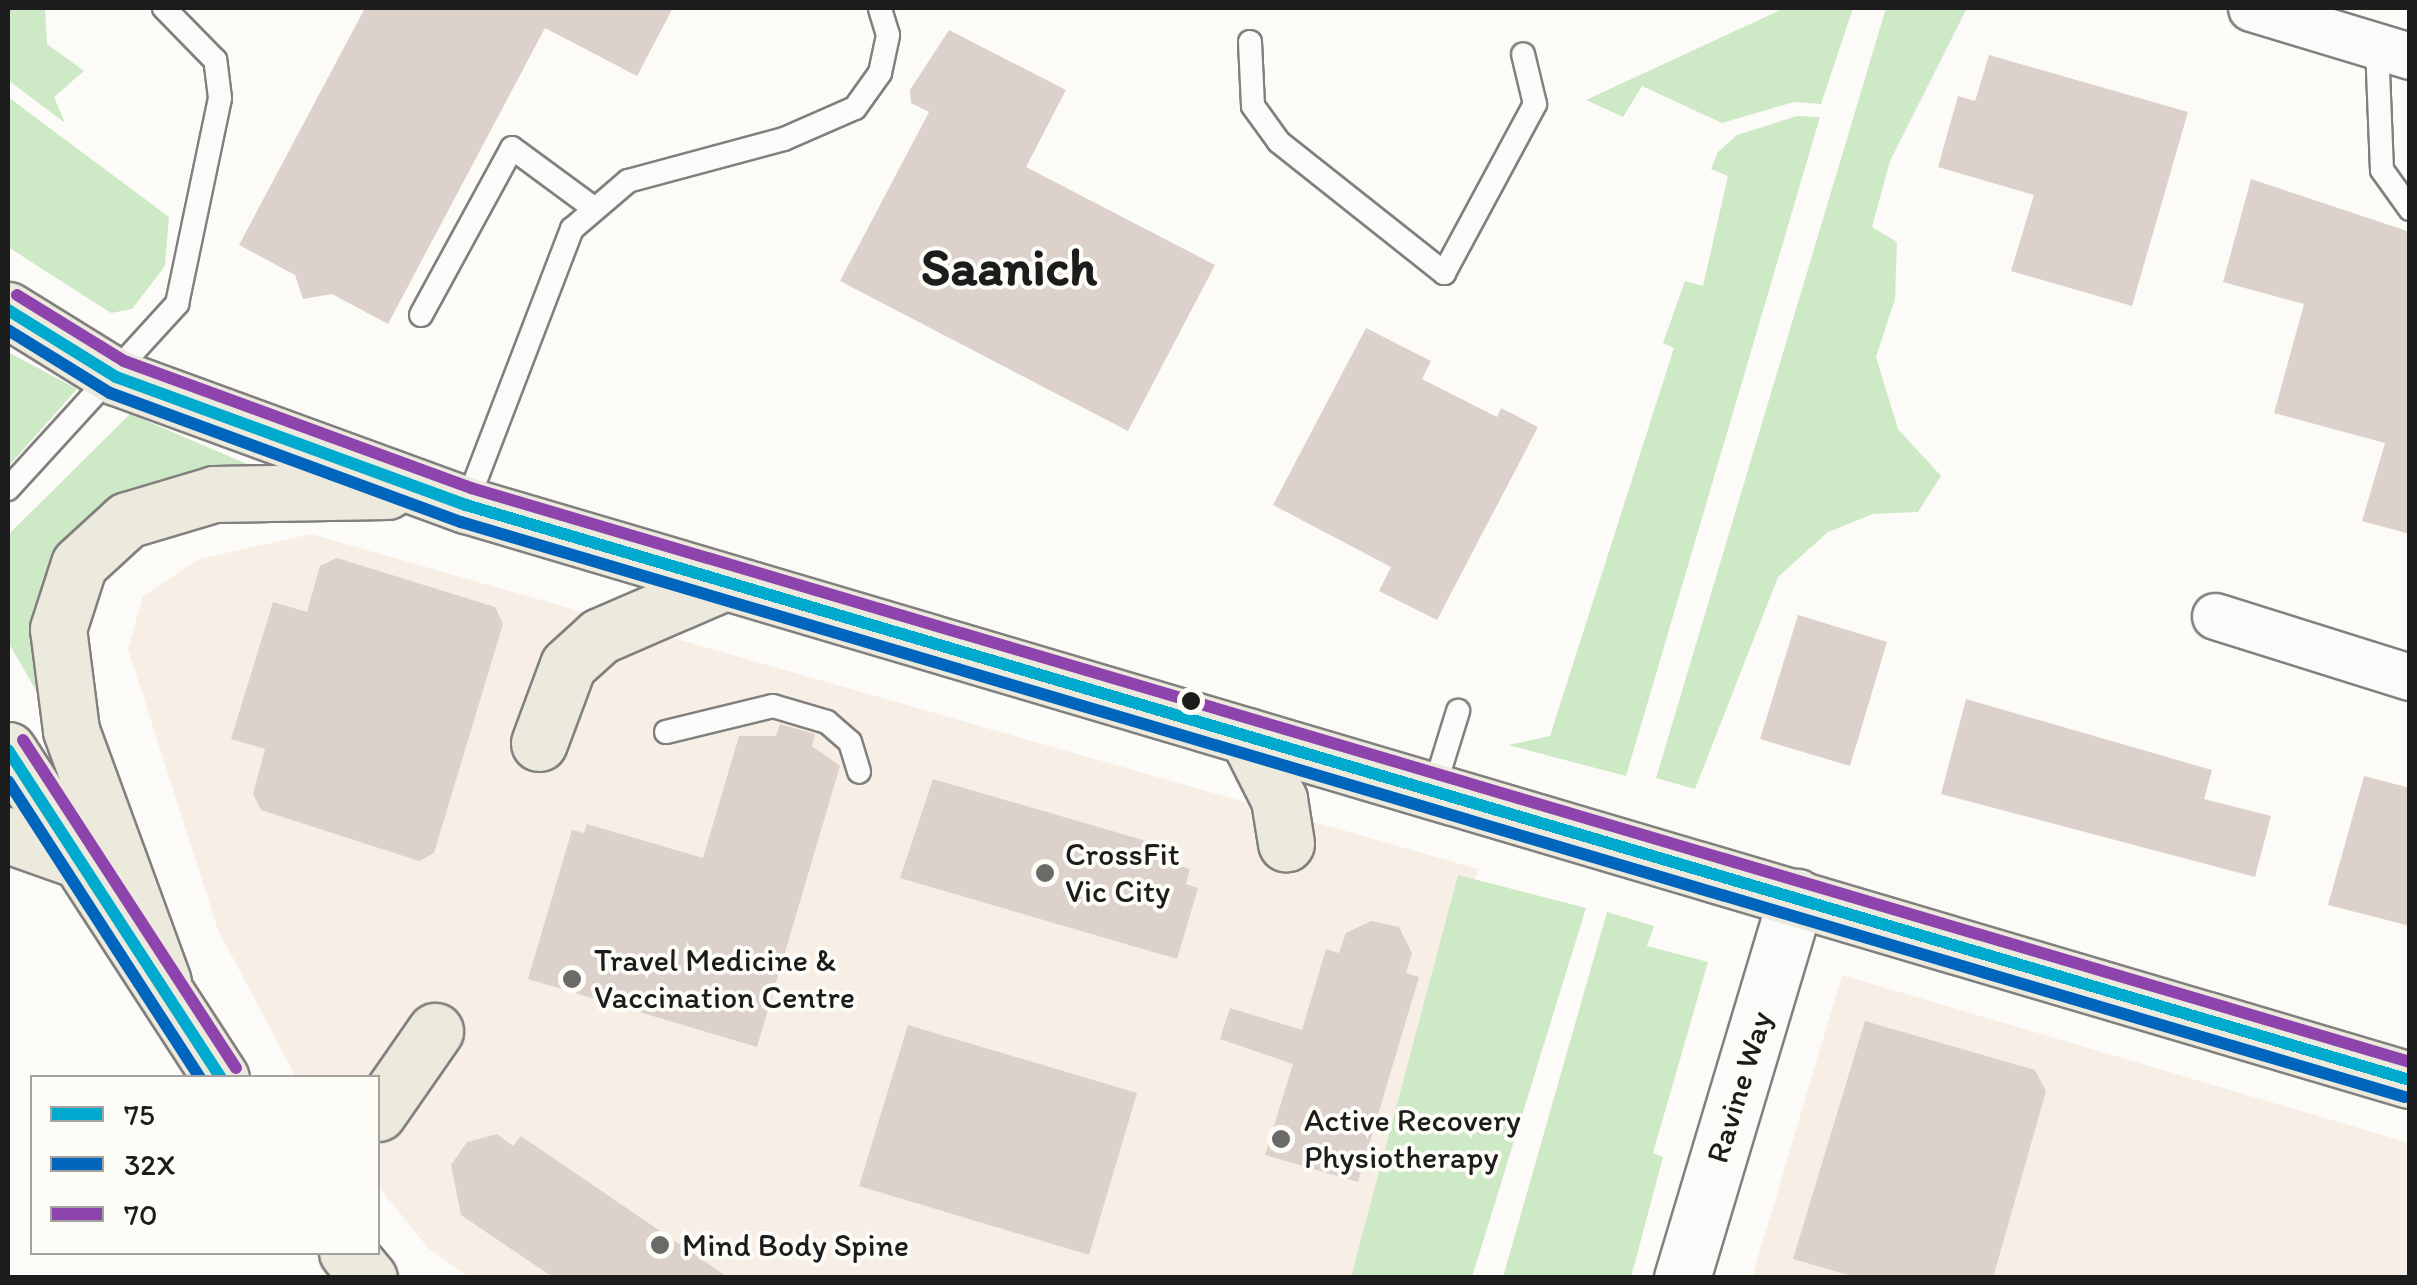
<!DOCTYPE html>
<html>
<head>
<meta charset="utf-8">
<style>
	body { margin:0 }
	#map { position:relative; width:2417px; height:1285px; overflow:hidden; background:#fcfbf8; font-family:Itim,sans-serif }
	div>[style] { position:absolute }
	.built>* { inset:0; background:#f7eee6 }
	.green>* { inset:0; background:#cee9c5 }
	.building>* { inset:0; background:#dcd2cb }
	.roads { filter:drop-shadow(2px 0 #81807f) drop-shadow(-2px 0 #81807f) drop-shadow(0 2px #81807f) drop-shadow(0 -2px #81807f) }
	.lane>* { height:22px; margin:-11px; padding:0 11px; transform-origin:11px; border-radius:11px; background:#fbfbf9 }
	.street>* { height:45px; margin:-22.5px; padding:0 22.5px; transform-origin:22.5px; border-radius:22.5px; background:#fbfbf9 }
	.secondary>* { height:55px; margin:-27.5px; padding:0 27.5px; transform-origin:27.5px; border-radius:27.5px; background:#fbfbf9 }
	.highway>* { height:55px; margin:-27.5px; padding:0 27.5px; transform-origin:27.5px; border-radius:27.5px; background:#eceadd }
	.bus-1>* { height:12px; margin:-6px; padding:0 6px; transform-origin:6px; border-radius:6px; background:#00a9ce }
	.bus-2>* { height:12px; margin:-6px; padding:0 6px; transform-origin:6px; border-radius:6px; background:#0065bd }
	.bus-3>* { height:12px; margin:-6px; padding:0 6px; transform-origin:6px; border-radius:6px; background:#8e44ad }
	.dots>* { width:28px; height:28px; translate:-50% -50%; box-sizing:border-box; border:5px solid #fdfcf7; border-radius:50% }
	span { translate:-50% -50%; white-space:nowrap; text-align:center; line-height:1.15; -webkit-text-stroke:8px #fdfcf7; paint-order:stroke }
	.poi-label { font-size:32px; color:#1c1c1c }
	.left { translate:0 -50%; text-align:left }
	.street-label { font-size:32px; color:#1c1c1c }
	.town-label { font-size:52px; color:#1c1c1c; font-weight:700 }
	.frame { position:absolute; inset:0; border:10px solid #1c1c1c; pointer-events:none }
	.legend { position:absolute; left:30px; top:1075px; width:350px; height:180px; box-sizing:border-box; background:#fdfcf7; border:2px solid #a3a29f; margin:0; padding:12px 18px; list-style:none; font-size:30px; color:#1c1c1c }
	.legend li { display:flex; align-items:center; gap:20px; height:50px }
	.legend b { width:50px; border:2px solid #a3a29f }
</style>
</head>
<body>
<div id="map">
	<div class="built">
		<div style="clip-path:polygon(311px 534px,1478px 869px,1358px 1277px,469px 1277px,428px 1248px,378px 1186px,378px 1078px,296px 1077px,218px 930px,128px 649px,143px 596px,199px 559px)"></div>
		<div style="clip-path:polygon(1842px 975px,2409px 1143px,2409px 1277px,1752px 1278px)"></div>
	</div>
	<div class="green">
		<div style="clip-path:polygon(8px 8px,45px 8px,47px 44px,84px 71px,54px 97px,65px 123px,8px 80px)"></div>
		<div style="clip-path:polygon(1785px 8px,1853px 8px,1821px 104px,1794px 102px,1722px 123px,1642px 86px,1623px 117px,1586px 100px)"></div>
		<div style="clip-path:polygon(1886px 8px,1967px 8px,1890px 161px,1872px 227px,1897px 242px,1895px 299px,1876px 357px,1898px 429px,1941px 476px,1918px 512px,1873px 514px,1828px 532px,1778px 577px,1695px 789px,1656px 778px)"></div>
		<div style="clip-path:polygon(8px 97px,169px 217px,165px 266px,132px 309px,111px 313px,8px 247px)"></div>
		<div style="clip-path:polygon(1797px 116px,1820px 117px,1626px 776px,1508px 745px,1550px 736px,1674px 348px,1663px 343px,1685px 281px,1703px 286px,1728px 176px,1711px 169px,1718px 152px,1737px 135px)"></div>
		<div style="clip-path:polygon(8px 352px,77px 389px,8px 467px)"></div>
		<div style="clip-path:polygon(130px 414px,259px 469px,103px 509px,52px 718px,8px 642px,8px 535px)"></div>
		<div style="clip-path:polygon(1458px 875px,1586px 908px,1472px 1277px,1351px 1277px)"></div>
		<div style="clip-path:polygon(1607px 912px,1654px 926px,1647px 946px,1708px 962px,1653px 1153px,1663px 1157px,1631px 1277px,1503px 1277px)"></div>
	</div>
	<div class="building">
		<div style="clip-path:polygon(365px 8px,673px 8px,637px 76px,545px 28px,388px 324px,332px 294px,303px 299px,295px 275px,239px 245px)"></div>
		<div style="clip-path:polygon(949px 30px,1066px 90px,1026px 167px,1215px 265px,1128px 431px,840px 281px,929px 112px,911px 103px,910px 90px)"></div>
		<div style="clip-path:polygon(1989px 55px,2188px 112px,2132px 306px,2011px 271px,2034px 195px,1938px 167px,1958px 96px,1975px 101px)"></div>
		<div style="clip-path:polygon(2251px 179px,2410px 232px,2410px 534px,2362px 521px,2385px 443px,2274px 413px,2304px 304px,2223px 282px)"></div>
		<div style="clip-path:polygon(1366px 328px,1431px 361px,1422px 379px,1497px 417px,1501px 408px,1538px 427px,1437px 620px,1379px 591px,1391px 567px,1273px 505px)"></div>
		<div style="clip-path:polygon(337px 558px,495px 607px,503px 624px,434px 853px,419px 861px,261px 810px,253px 794px,265px 749px,231px 739px,273px 602px,307px 612px,320px 566px)"></div>
		<div style="clip-path:polygon(1798px 615px,1887px 642px,1850px 766px,1760px 739px)"></div>
		<div style="clip-path:polygon(1966px 699px,2212px 770px,2204px 799px,2271px 816px,2255px 877px,1941px 794px)"></div>
		<div style="clip-path:polygon(780px 724px,815px 734px,812px 746px,840px 766px,757px 1047px,528px 979px,572px 830px,584px 833px,587px 824px,703px 858px,739px 736px,776px 736px)"></div>
		<div style="clip-path:polygon(2364px 776px,2410px 788px,2410px 926px,2328px 905px)"></div>
		<div style="clip-path:polygon(933px 779px,1174px 849px,1170px 863px,1190px 869px,1186px 884px,1198px 888px,1177px 959px,900px 878px)"></div>
		<div style="clip-path:polygon(1371px 921px,1399px 927px,1412px 953px,1406px 973px,1419px 977px,1358px 1182px,1265px 1155px,1293px 1064px,1220px 1039px,1230px 1008px,1302px 1030px,1326px 949px,1339px 953px,1346px 933px)"></div>
		<div style="clip-path:polygon(1865px 1021px,2035px 1070px,2046px 1091px,1993px 1278px,1859px 1278px,1793px 1259px)"></div>
		<div style="clip-path:polygon(908px 1025px,1137px 1093px,1089px 1255px,859px 1186px)"></div>
		<div style="clip-path:polygon(497px 1134px,513px 1146px,521px 1136px,729px 1278px,554px 1278px,461px 1215px,451px 1165px,467px 1142px)"></div>
	</div>
	<div class="roads">
		<div class="lane">
			<div style="left:1250px;top:42px;width:64px;rotate:87.3deg"></div>
			<div style="left:1253px;top:106px;width:44px;rotate:54.2deg"></div>
			<div style="left:1279px;top:142px;width:211px;rotate:38.4deg"></div>
			<div style="left:1444px;top:273px;width:192px;rotate:-61.7deg"></div>
			<div style="left:1535px;top:104px;width:51px;rotate:-103.5deg"></div>
			<div style="left:2377px;top:46px;width:124px;rotate:87.7deg"></div>
			<div style="left:2382px;top:170px;width:48px;rotate:54.3deg"></div>
			<div style="left:421px;top:315px;width:190px;rotate:-61.4deg"></div>
			<div style="left:512px;top:148px;width:98px;rotate:36.3deg"></div>
			<div style="left:8px;top:489px;width:251px;rotate:-47.6deg"></div>
			<div style="left:177px;top:304px;width:210px;rotate:-78.2deg"></div>
			<div style="left:220px;top:98px;width:38px;rotate:-97deg"></div>
			<div style="left:215px;top:60px;width:73px;rotate:-134.4deg"></div>
			<div style="left:466px;top:505px;width:296px;rotate:-69deg"></div>
			<div style="left:572px;top:229px;width:74px;rotate:-40.6deg"></div>
			<div style="left:628px;top:181px;width:162px;rotate:-15.1deg"></div>
			<div style="left:784px;top:139px;width:77px;rotate:-23.6deg"></div>
			<div style="left:855px;top:108px;width:43px;rotate:-54.5deg"></div>
			<div style="left:880px;top:73px;width:39px;rotate:-78deg"></div>
			<div style="left:888px;top:35px;width:28px;rotate:-107deg"></div>
			<div style="left:666px;top:732px;width:110px;rotate:-13.7deg"></div>
			<div style="left:773px;top:706px;width:56px;rotate:16.5deg"></div>
			<div style="left:827px;top:722px;width:30px;rotate:41deg"></div>
			<div style="left:850px;top:742px;width:31px;rotate:73deg"></div>
			<div style="left:1433px;top:792px;width:85px;rotate:-72.8deg"></div>
		</div>
		<div class="street">
			<div style="left:2251px;top:8px;width:166px;rotate:16.8deg"></div>
			<div style="left:2215px;top:616px;width:204px;rotate:17.4deg"></div>
		</div>
		<div class="secondary">
			<div style="left:1682px;top:1278px;width:398px;rotate:-73.3deg"></div>
		</div>
		<div class="highway">
			<div style="left:8px;top:310px;width:127px;rotate:31.8deg"></div>
			<div style="left:116px;top:377px;width:373px;rotate:20.1deg"></div>
			<div style="left:466px;top:505px;width:2027px;rotate:16.48deg"></div>
			<div style="left:1247px;top:736px;width:71px;rotate:63.1deg"></div>
			<div style="left:1279px;top:799px;width:45px;rotate:81deg"></div>
			<div style="left:539px;top:743px;width:83px;rotate:-69.6deg"></div>
			<div style="left:568px;top:665px;width:43px;rotate:-42.2deg"></div>
			<div style="left:600px;top:636px;width:136px;rotate:-23.4deg"></div>
			<div style="left:8px;top:750px;width:391px;rotate:57deg"></div>
			<div style="left:8px;top:835px;width:81px;rotate:19.6deg"></div>
			<div style="left:163px;top:982px;width:268px;rotate:-110.1deg"></div>
			<div style="left:71px;top:730px;width:102px;rotate:-97.3deg"></div>
			<div style="left:58px;top:629px;width:68px;rotate:-72.1deg"></div>
			<div style="left:79px;top:564px;width:65px;rotate:-42.5deg"></div>
			<div style="left:127px;top:520px;width:91px;rotate:-16.6deg"></div>
			<div style="left:214px;top:494px;width:173px;rotate:-1deg"></div>
			<div style="left:378px;top:1113px;width:100px;rotate:-55.2deg"></div>
			<div style="left:347px;top:1252px;width:34px;rotate:50deg"></div>
		</div>
	</div>
	<div class="bus-1">
		<div style="left:8px;top:310px;width:127px;rotate:31.8deg"></div>
		<div style="left:116px;top:377px;width:373px;rotate:20.1deg"></div>
		<div style="left:466px;top:505px;width:2027px;rotate:16.48deg"></div>
		<div style="left:8px;top:750px;width:391px;rotate:57deg"></div>
	</div>
	<div class="bus-2">
		<div style="left:8px;top:330px;width:120px;rotate:31.7deg"></div>
		<div style="left:110px;top:393px;width:374px;rotate:20.2deg"></div>
		<div style="left:461px;top:522px;width:2027px;rotate:16.48deg"></div>
		<div style="left:8px;top:781px;width:354px;rotate:57.1deg"></div>
	</div>
	<div class="bus-3">
		<div style="left:17px;top:295px;width:126px;rotate:31.7deg"></div>
		<div style="left:124px;top:361px;width:370px;rotate:20.1deg"></div>
		<div style="left:471px;top:488px;width:2022px;rotate:16.49deg"></div>
		<div style="left:23px;top:740px;width:391px;rotate:57deg"></div>
	</div>
	<div class="dots">
		<div style="left:1191px;top:701px;background:#1c1c1c"></div>
		<div style="left:1045px;top:873px;background:#6a6a69"></div>
		<div style="left:572px;top:979px;background:#6a6a69"></div>
		<div style="left:1281px;top:1139px;background:#6a6a69"></div>
		<div style="left:660px;top:1245px;background:#6a6a69"></div>
	</div>
	<div class="poi-label">
		<span class="left" style="left:1065px;top:873px">CrossFit<br>Vic City</span>
		<span class="left" style="left:594px;top:979px">Travel Medicine &amp;<br>Vaccination Centre</span>
		<span class="left" style="left:1304px;top:1139px">Active Recovery<br>Physiotherapy</span>
		<span class="left" style="left:682px;top:1245px">Mind Body Spine</span>
	</div>
	<div class="street-label">
		<span style="left:1739px;top:1087px;rotate:-73deg">Ravine Way</span>
	</div>
	<div class="town-label">
		<span style="left:1009px;top:268px">Saanich</span>
	</div>
	<div class="frame"></div>
	<ul class="legend">
	<li><b style="height:12px;background:#00a9ce"></b>75</li>
	<li><b style="height:12px;background:#0065bd"></b>32X</li>
	<li><b style="height:12px;background:#8e44ad"></b>70</li>
	</ul>
</div>
</body>
</html>
